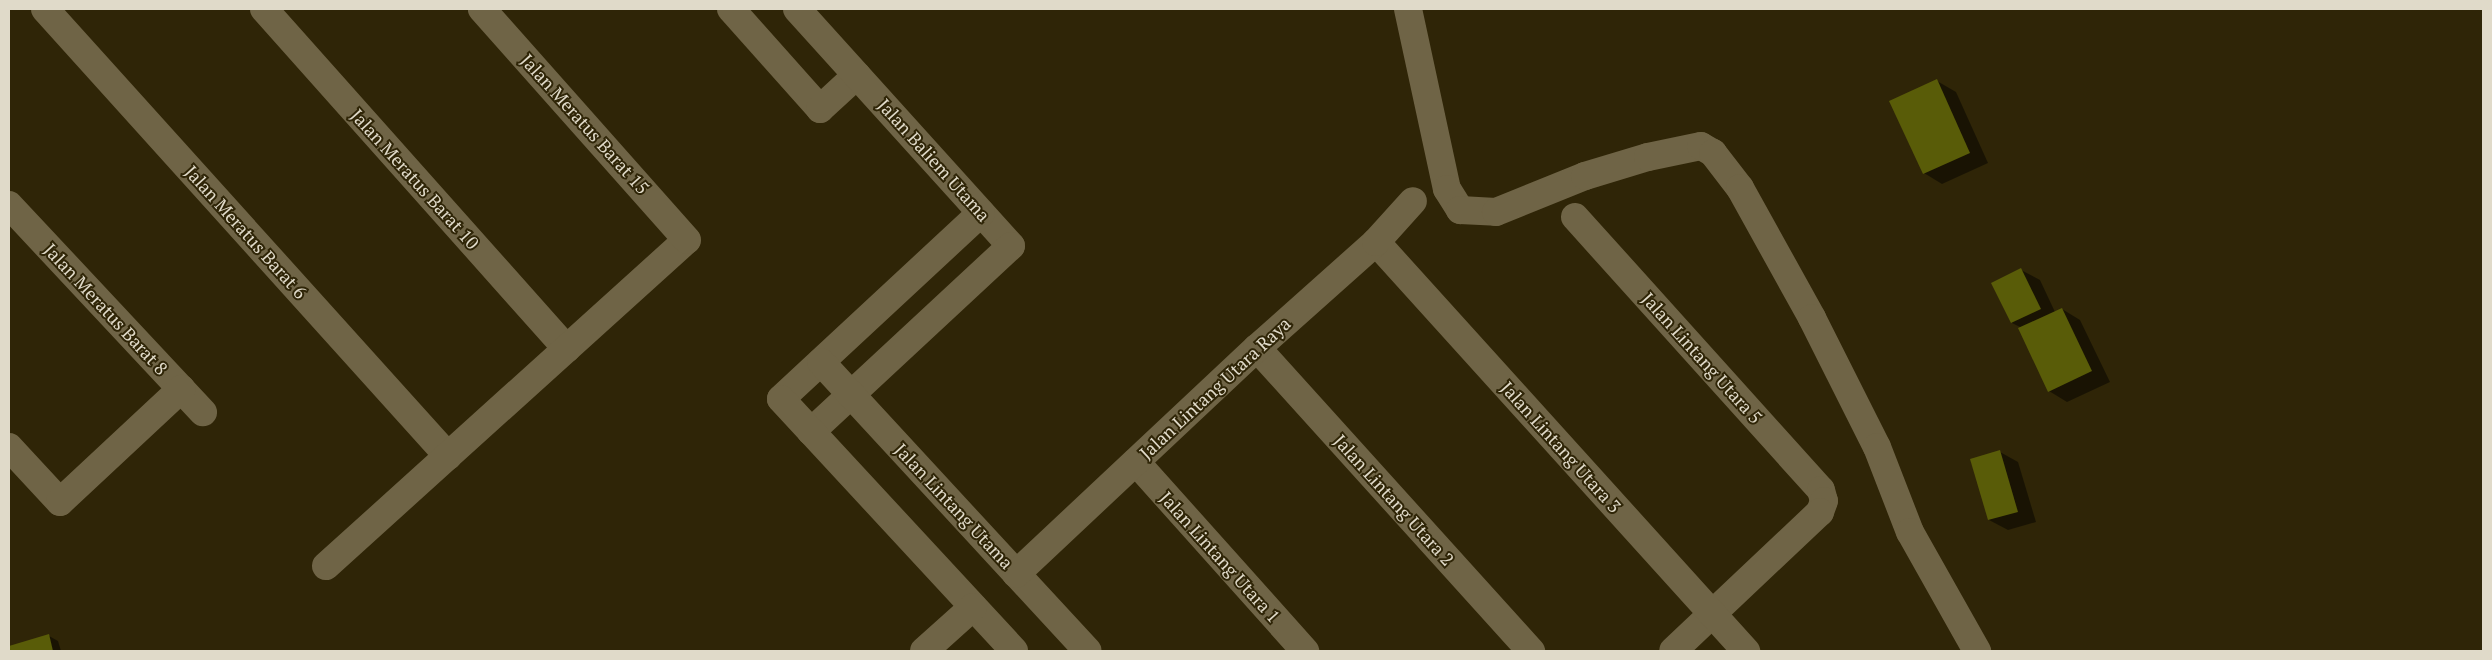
<!DOCTYPE html>
<html>
<head>
<meta charset="utf-8">
<style>
	body { margin:0 }
	#map { position:relative; width:2492px; height:660px; overflow:hidden; background:#2f2507; font-family:"PT Serif",serif }
	div>[style] { position:absolute }
	.shadow>* { inset:0; background:#0007 }
	.building>* { inset:0; background:#595c08 }
	.minor>* { height:28px; margin:-14px; padding:0 14px; transform-origin:14px; border-radius:14px; background:#6f6446 }
	span { translate:-50% -50%; white-space:nowrap; text-align:center; line-height:1.15; -webkit-text-stroke:4px #2f2507; paint-order:stroke }
	.street-label { font-size:18px; color:#e0dac9 }
	.frame { position:absolute; inset:0; border:10px solid #e0dac9; pointer-events:none }
</style>
</head>
<body>
<div id="map">
	<div class="shadow">
		<div style="clip-path:polygon(1937px 81px,1956px 92px,1988px 163px,1942px 184px,1924px 173px)"></div>
		<div style="clip-path:polygon(2021px 270px,2040px 280px,2055px 312px,2062px 309px,2080px 320px,2110px 382px,2067px 402px,2049px 391px,2022px 328px,2012px 323px,1993px 284px)"></div>
		<div style="clip-path:polygon(2000px 452px,2018px 462px,2036px 522px,2008px 530px,1989px 520px)"></div>
		<div style="clip-path:polygon(49px 636px,58px 641px,61px 651px,9px 651px,9px 647px)"></div>
	</div>
	<div class="building">
		<div style="clip-path:polygon(1937px 79px,1970px 153px,1923px 174px,1889px 101px)"></div>
		<div style="clip-path:polygon(2021px 268px,2041px 309px,2011px 323px,1991px 283px)"></div>
		<div style="clip-path:polygon(2062px 308px,2092px 371px,2048px 392px,2018px 328px)"></div>
		<div style="clip-path:polygon(2000px 450px,2018px 512px,1988px 520px,1970px 459px)"></div>
		<div style="clip-path:polygon(49px 634px,53px 651px,9px 651px,9px 646px)"></div>
	</div>
	<div class="minor">
		<div style="left:45px;top:9px;width:602px;rotate:47.96deg"></div>
		<div style="left:264px;top:9px;width:455px;rotate:48.3deg"></div>
		<div style="left:731px;top:9px;width:134px;rotate:48.3deg"></div>
		<div style="left:820px;top:109px;width:50px;rotate:-42.6deg"></div>
		<div style="left:797px;top:9px;width:319px;rotate:47.9deg"></div>
		<div style="left:1011px;top:246px;width:273px;rotate:137.1deg"></div>
		<div style="left:1408px;top:9px;width:184px;rotate:77.8deg"></div>
		<div style="left:1447px;top:189px;width:25px;rotate:58deg"></div>
		<div style="left:1460px;top:210px;width:36px;rotate:3deg"></div>
		<div style="left:1496px;top:212px;width:96px;rotate:-22deg"></div>
		<div style="left:1585px;top:176px;width:66px;rotate:-16.8deg"></div>
		<div style="left:1648px;top:157px;width:54px;rotate:-11.7deg"></div>
		<div style="left:1701px;top:146px;width:14px;rotate:30deg"></div>
		<div style="left:1713px;top:153px;width:44px;rotate:52.4deg"></div>
		<div style="left:1740px;top:188px;width:149px;rotate:61deg"></div>
		<div style="left:1812px;top:318px;width:144px;rotate:63.3deg"></div>
		<div style="left:1877px;top:447px;width:91px;rotate:68.8deg"></div>
		<div style="left:1910px;top:532px;width:137px;rotate:60.6deg"></div>
		<div style="left:9px;top:205px;width:284px;rotate:46.9deg"></div>
		<div style="left:981px;top:213px;width:273px;rotate:137.1deg"></div>
		<div style="left:781px;top:399px;width:343px;rotate:47.2deg"></div>
		<div style="left:1575px;top:217px;width:367px;rotate:48deg"></div>
		<div style="left:1821px;top:490px;width:11px;rotate:75deg"></div>
		<div style="left:1824px;top:501px;width:12px;rotate:110deg"></div>
		<div style="left:1820px;top:512px;width:202px;rotate:136.6deg"></div>
		<div style="left:1376px;top:242px;width:552px;rotate:47.87deg"></div>
		<div style="left:1257px;top:348px;width:409px;rotate:47.9deg"></div>
		<div style="left:821px;top:362px;width:393px;rotate:47.3deg"></div>
		<div style="left:9px;top:447px;width:75px;rotate:47.2deg"></div>
		<div style="left:60px;top:502px;width:166px;rotate:-43deg"></div>
		<div style="left:1136px;top:462px;width:254px;rotate:48.2deg"></div>
		<div style="left:326px;top:566px;width:486px;rotate:-42.1deg"></div>
		<div style="left:687px;top:240px;width:309px;rotate:-131.6deg"></div>
		<div style="left:1016px;top:574px;width:330px;rotate:-43.2deg"></div>
		<div style="left:1257px;top:348px;width:159px;rotate:-41.7deg"></div>
		<div style="left:1376px;top:242px;width:55px;rotate:-47.9deg"></div>
		<div style="left:924px;top:651px;width:66px;rotate:-41.9deg"></div>
	</div>
	<div class="street-label">
		<span style="left:585px;top:124px;rotate:48deg">Jalan Meratus Barat 15</span>
		<span style="left:934px;top:160px;rotate:48deg">Jalan Baliem Utama</span>
		<span style="left:415px;top:179px;rotate:48deg">Jalan Meratus Barat 10</span>
		<span style="left:246px;top:232px;rotate:48deg">Jalan Meratus Barat 6</span>
		<span style="left:106px;top:309px;rotate:47deg">Jalan Meratus Barat 8</span>
		<span style="left:1702px;top:358px;rotate:48deg">Jalan Lintang Utara 5</span>
		<span style="left:1215px;top:388px;rotate:-43deg">Jalan Lintang Utara Raya</span>
		<span style="left:1561px;top:447px;rotate:48deg">Jalan Lintang Utara 3</span>
		<span style="left:1394px;top:500px;rotate:48deg">Jalan Lintang Utara 2</span>
		<span style="left:954px;top:506px;rotate:47deg">Jalan Lintang Utama</span>
		<span style="left:1220px;top:557px;rotate:48deg">Jalan Lintang Utara 1</span>
	</div>
	<div class="frame"></div>
</div>
</body>
</html>
